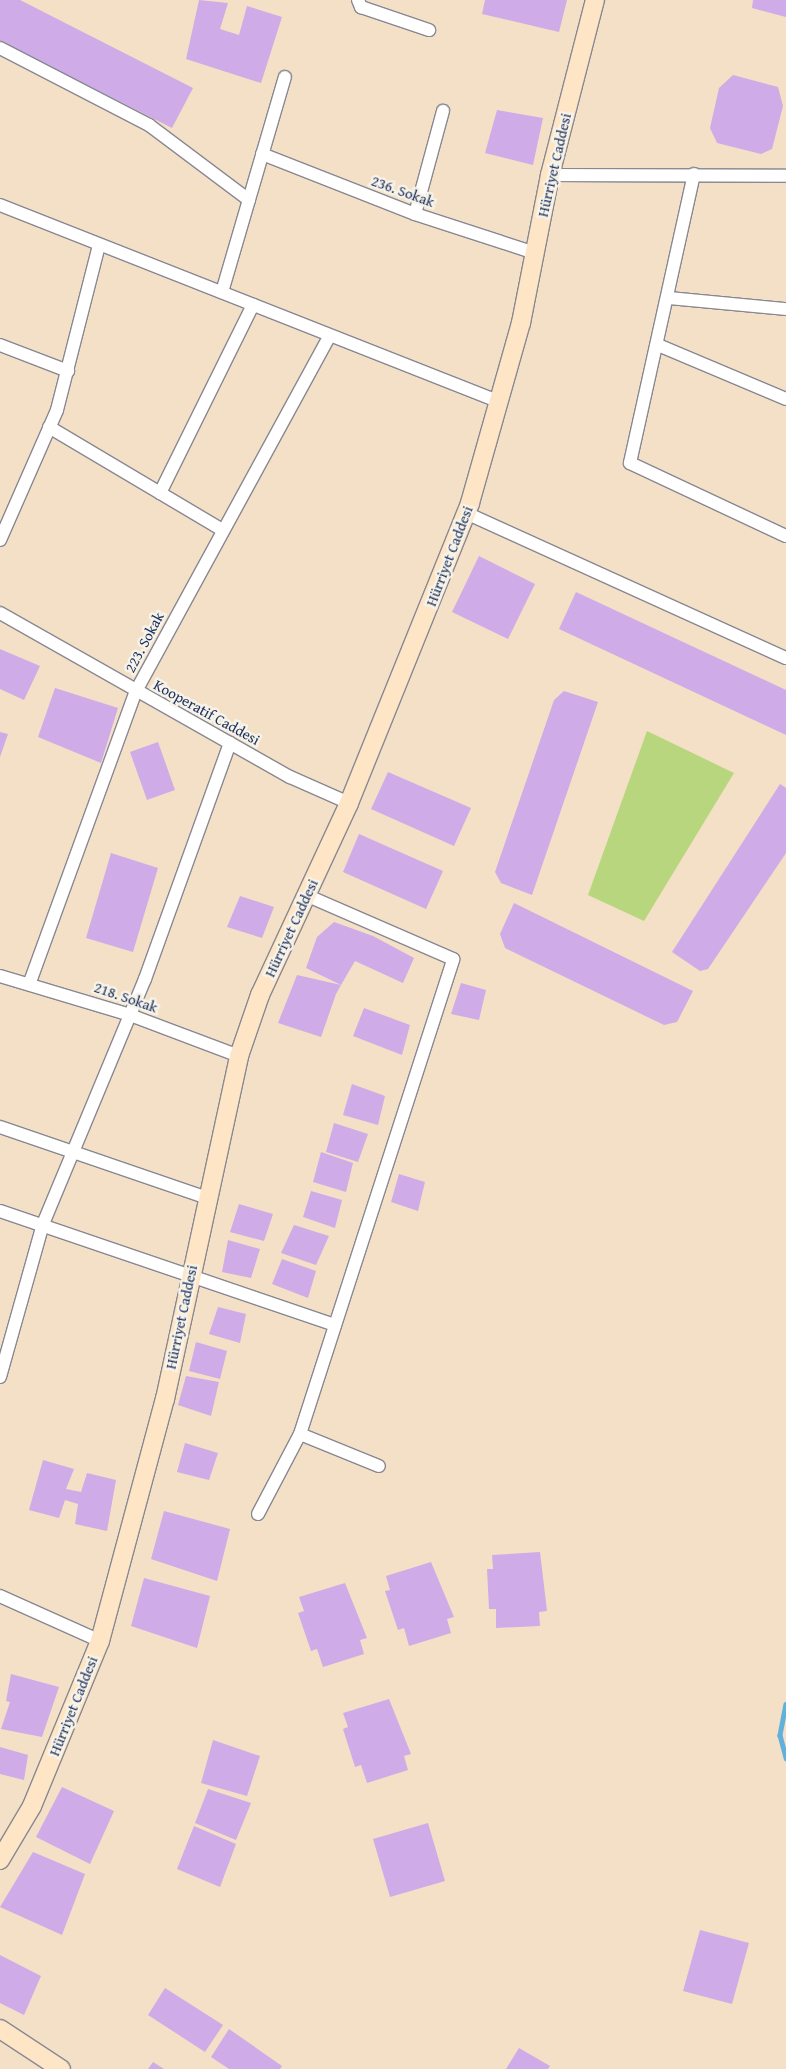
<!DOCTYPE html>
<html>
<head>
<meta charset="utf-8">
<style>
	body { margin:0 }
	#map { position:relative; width:786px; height:2069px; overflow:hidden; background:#f4e0c6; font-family:"Gentium Book Plus",serif }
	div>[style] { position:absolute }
	.green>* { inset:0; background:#b8d67d }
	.stream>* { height:4.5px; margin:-2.25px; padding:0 2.25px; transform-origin:2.25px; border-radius:2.25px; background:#62b1dc }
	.building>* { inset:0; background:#cfabe8 }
	.roads { filter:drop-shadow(1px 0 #888892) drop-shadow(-1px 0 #888892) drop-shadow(0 1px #888892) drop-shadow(0 -1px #888892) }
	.street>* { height:12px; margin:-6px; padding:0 6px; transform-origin:6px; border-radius:6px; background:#fff }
	.secondary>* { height:18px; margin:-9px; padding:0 9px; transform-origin:9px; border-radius:9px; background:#fee5c5 }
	span { translate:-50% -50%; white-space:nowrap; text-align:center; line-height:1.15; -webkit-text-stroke:5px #f7f3e8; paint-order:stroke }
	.street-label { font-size:15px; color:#1b2f5e }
</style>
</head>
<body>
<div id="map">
	<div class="green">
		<div style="clip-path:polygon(647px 731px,734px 773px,644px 921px,588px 895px)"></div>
	</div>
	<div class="stream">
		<div style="left:786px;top:1704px;width:32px;rotate:101deg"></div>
		<div style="left:780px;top:1735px;width:24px;rotate:75deg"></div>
	</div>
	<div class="building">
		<div style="clip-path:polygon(0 0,20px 0,193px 88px,172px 128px,0 41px)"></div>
		<div style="clip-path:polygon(199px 0,228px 3px,220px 29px,239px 35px,247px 6px,282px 17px,261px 83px,186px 59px)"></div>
		<div style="clip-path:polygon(485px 0,567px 0,559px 32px,482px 14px)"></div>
		<div style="clip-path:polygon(753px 0,786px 0,786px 17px,752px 8px)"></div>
		<div style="clip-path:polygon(733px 75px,778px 87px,783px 106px,772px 149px,761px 154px,717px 143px,710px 128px,719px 88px)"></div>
		<div style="clip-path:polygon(497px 110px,543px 118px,533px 165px,485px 153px)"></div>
		<div style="clip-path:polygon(479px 556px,535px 584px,508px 639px,452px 612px)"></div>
		<div style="clip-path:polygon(576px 592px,786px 690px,786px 735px,559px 629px)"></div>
		<div style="clip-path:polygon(0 649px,40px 666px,24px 700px,0 689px)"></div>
		<div style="clip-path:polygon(55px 688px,118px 708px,101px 763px,38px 737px)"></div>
		<div style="clip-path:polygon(564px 691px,598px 702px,532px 895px,501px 883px,495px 872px,554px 700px)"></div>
		<div style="clip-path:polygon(0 732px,8px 734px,0 757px)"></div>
		<div style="clip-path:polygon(158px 742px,175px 790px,147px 800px,130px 752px)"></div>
		<div style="clip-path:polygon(388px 772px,471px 808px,454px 846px,371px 809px)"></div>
		<div style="clip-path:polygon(780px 784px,786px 788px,786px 853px,708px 969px,700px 971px,672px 952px)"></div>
		<div style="clip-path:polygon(359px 834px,443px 871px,426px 909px,343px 872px)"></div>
		<div style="clip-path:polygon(111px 853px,158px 868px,133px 952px,86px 938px)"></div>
		<div style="clip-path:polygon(240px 896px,274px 907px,262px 938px,227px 927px)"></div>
		<div style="clip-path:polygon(514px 903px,693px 991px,677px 1022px,664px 1025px,505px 948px,500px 934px)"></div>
		<div style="clip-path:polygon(334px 922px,373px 936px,414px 958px,403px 983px,355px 961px,341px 985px,336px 994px,321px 1037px,278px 1023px,297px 975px,341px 985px,306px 968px,317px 937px)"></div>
		<div style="clip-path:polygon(461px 983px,486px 990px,479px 1020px,451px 1014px)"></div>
		<div style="clip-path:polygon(364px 1008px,410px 1025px,402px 1055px,353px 1036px)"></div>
		<div style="clip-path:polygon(352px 1084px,385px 1096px,378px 1125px,343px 1115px)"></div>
		<div style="clip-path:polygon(334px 1123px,368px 1134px,358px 1162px,326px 1152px)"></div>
		<div style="clip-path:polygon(321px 1152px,353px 1163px,346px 1192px,313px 1182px)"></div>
		<div style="clip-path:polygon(399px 1174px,425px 1182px,418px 1211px,391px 1202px)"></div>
		<div style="clip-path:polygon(311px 1191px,342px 1200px,335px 1228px,303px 1217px)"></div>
		<div style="clip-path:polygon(239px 1204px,273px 1214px,264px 1241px,230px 1232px)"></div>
		<div style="clip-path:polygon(294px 1225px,329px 1236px,316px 1265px,281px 1253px)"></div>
		<div style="clip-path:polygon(228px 1240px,260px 1249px,251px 1278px,222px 1272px)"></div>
		<div style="clip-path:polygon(282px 1259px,316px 1271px,308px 1298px,272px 1284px)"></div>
		<div style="clip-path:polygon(218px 1307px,246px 1314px,240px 1343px,209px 1334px)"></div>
		<div style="clip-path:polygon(196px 1342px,227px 1351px,220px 1379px,189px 1371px)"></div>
		<div style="clip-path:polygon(186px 1376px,219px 1382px,211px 1416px,178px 1405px)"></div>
		<div style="clip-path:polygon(185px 1443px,218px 1453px,209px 1480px,177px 1472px)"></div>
		<div style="clip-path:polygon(43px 1460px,74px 1469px,66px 1489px,81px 1492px,87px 1473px,116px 1480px,107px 1531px,75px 1524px,78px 1504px,65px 1500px,59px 1518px,29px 1510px)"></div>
		<div style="clip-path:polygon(164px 1511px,230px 1529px,217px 1581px,151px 1559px)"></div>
		<div style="clip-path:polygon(540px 1552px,547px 1611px,539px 1612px,540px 1626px,496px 1628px,496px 1609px,489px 1609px,487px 1569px,493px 1569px,492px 1555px)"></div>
		<div style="clip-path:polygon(431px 1562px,454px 1617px,447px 1619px,451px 1633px,409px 1646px,404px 1628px,398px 1630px,385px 1591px,390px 1590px,386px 1576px)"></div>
		<div style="clip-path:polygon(144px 1578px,210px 1596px,197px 1648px,131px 1626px)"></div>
		<div style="clip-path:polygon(345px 1583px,367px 1638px,360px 1640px,364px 1654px,323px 1667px,317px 1649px,311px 1651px,298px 1613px,304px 1611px,299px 1597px)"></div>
		<div style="clip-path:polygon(11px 1674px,59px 1687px,42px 1737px,1px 1729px,10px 1702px,6px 1701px)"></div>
		<div style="clip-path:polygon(389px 1699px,411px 1754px,404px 1756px,408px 1770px,367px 1783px,361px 1765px,355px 1767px,343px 1729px,348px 1727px,343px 1713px)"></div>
		<div style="clip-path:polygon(213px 1740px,260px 1756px,247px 1796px,201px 1783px)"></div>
		<div style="clip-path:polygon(0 1747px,28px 1755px,24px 1780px,0 1774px)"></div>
		<div style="clip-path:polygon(62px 1787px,114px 1811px,90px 1864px,36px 1837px)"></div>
		<div style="clip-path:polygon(208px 1789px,251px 1803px,236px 1840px,195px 1823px)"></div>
		<div style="clip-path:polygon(428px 1823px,445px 1881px,390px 1897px,373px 1839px)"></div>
		<div style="clip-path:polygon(194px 1826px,236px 1844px,220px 1887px,177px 1869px)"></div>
		<div style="clip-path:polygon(33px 1852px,85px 1874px,62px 1935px,0 1907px)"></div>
		<div style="clip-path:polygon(700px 1930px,749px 1943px,732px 2004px,683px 1991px)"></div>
		<div style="clip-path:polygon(0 1955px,41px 1976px,24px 2015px,0 2003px)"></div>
		<div style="clip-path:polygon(165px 1988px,223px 2025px,205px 2052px,148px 2015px)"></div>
		<div style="clip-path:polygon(229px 2029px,282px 2066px,280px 2069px,229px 2069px,211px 2057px)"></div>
		<div style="clip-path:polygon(519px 2048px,550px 2066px,548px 2069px,506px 2069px)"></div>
		<div style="clip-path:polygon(153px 2062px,164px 2069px,148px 2069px)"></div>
	</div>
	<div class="roads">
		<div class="street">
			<div style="left:358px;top:0;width:8px;rotate:67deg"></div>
			<div style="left:361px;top:7px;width:72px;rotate:18.7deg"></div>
			<div style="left:0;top:48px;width:168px;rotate:27.3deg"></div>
			<div style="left:149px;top:125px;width:125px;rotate:36.9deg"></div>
			<div style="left:262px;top:154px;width:164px;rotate:21.4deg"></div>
			<div style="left:415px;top:214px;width:126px;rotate:18deg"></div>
			<div style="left:694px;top:174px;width:296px;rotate:102.5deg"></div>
			<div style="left:630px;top:463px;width:172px;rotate:25.1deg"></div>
			<div style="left:550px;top:175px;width:236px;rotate:0.2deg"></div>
			<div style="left:0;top:205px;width:537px;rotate:21.5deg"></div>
			<div style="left:415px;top:214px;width:107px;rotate:-74.8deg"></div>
			<div style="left:222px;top:292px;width:224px;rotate:-73.7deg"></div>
			<div style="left:669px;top:298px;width:118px;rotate:5.4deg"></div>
			<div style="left:0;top:345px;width:73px;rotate:20.9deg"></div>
			<div style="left:658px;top:345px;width:139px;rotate:22.9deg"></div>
			<div style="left:49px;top:427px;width:200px;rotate:30.7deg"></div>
			<div style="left:160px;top:493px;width:210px;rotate:-63.7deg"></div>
			<div style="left:466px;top:513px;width:351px;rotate:24.4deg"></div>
			<div style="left:0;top:540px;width:142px;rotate:-66.3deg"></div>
			<div style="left:57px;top:410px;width:170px;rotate:-75.7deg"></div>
			<div style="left:0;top:613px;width:333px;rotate:29.5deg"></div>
			<div style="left:290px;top:777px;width:64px;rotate:23.8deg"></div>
			<div style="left:0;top:976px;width:136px;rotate:16.7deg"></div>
			<div style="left:130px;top:1015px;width:116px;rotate:20.6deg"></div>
			<div style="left:30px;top:982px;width:310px;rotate:-70deg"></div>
			<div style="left:136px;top:691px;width:403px;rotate:-61.4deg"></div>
			<div style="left:0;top:1127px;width:219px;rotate:18.9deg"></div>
			<div style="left:0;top:1211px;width:354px;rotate:18.8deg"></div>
			<div style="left:0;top:1377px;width:159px;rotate:-74.3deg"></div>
			<div style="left:43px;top:1224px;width:265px;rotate:-67.4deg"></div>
			<div style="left:145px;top:979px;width:251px;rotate:-70.2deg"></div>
			<div style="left:300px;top:1434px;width:85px;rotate:22.1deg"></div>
			<div style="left:258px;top:1514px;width:90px;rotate:-62.3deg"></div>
			<div style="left:300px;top:1434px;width:499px;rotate:-72.1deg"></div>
			<div style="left:453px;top:959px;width:160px;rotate:-156.5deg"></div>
			<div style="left:0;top:1596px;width:110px;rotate:24.2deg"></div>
		</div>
		<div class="secondary">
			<div style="left:0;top:1860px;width:63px;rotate:-59.3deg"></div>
			<div style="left:32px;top:1806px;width:178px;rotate:-67.6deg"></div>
			<div style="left:100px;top:1641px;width:251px;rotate:-75deg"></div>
			<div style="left:165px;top:1399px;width:351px;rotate:-77.8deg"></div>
			<div style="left:239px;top:1056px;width:65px;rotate:-71deg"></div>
			<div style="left:260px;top:995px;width:212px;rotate:-65.1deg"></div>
			<div style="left:349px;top:803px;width:323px;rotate:-68deg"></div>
			<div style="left:470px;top:503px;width:187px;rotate:-74.2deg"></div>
			<div style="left:521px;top:323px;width:151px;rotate:-78.9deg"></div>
			<div style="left:550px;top:175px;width:181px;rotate:-75.6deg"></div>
			<div style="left:0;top:2029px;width:73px;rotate:33.3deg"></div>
		</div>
	</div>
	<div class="street-label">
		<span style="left:554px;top:165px;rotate:-77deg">Hürriyet Caddesi</span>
		<span style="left:403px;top:191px;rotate:20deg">236. Sokak</span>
		<span style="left:449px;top:556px;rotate:-69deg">Hürriyet Caddesi</span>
		<span style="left:144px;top:642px;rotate:-62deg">223. Sokak</span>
		<span style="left:207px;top:712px;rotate:29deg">Kooperatif Caddesi</span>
		<span style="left:291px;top:928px;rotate:-65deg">Hürriyet Caddesi</span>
		<span style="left:126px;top:997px;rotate:19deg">218. Sokak</span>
		<span style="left:181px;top:1317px;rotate:-78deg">Hürriyet Caddesi</span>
		<span style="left:73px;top:1706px;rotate:-68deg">Hürriyet Caddesi</span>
	</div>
</div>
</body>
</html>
